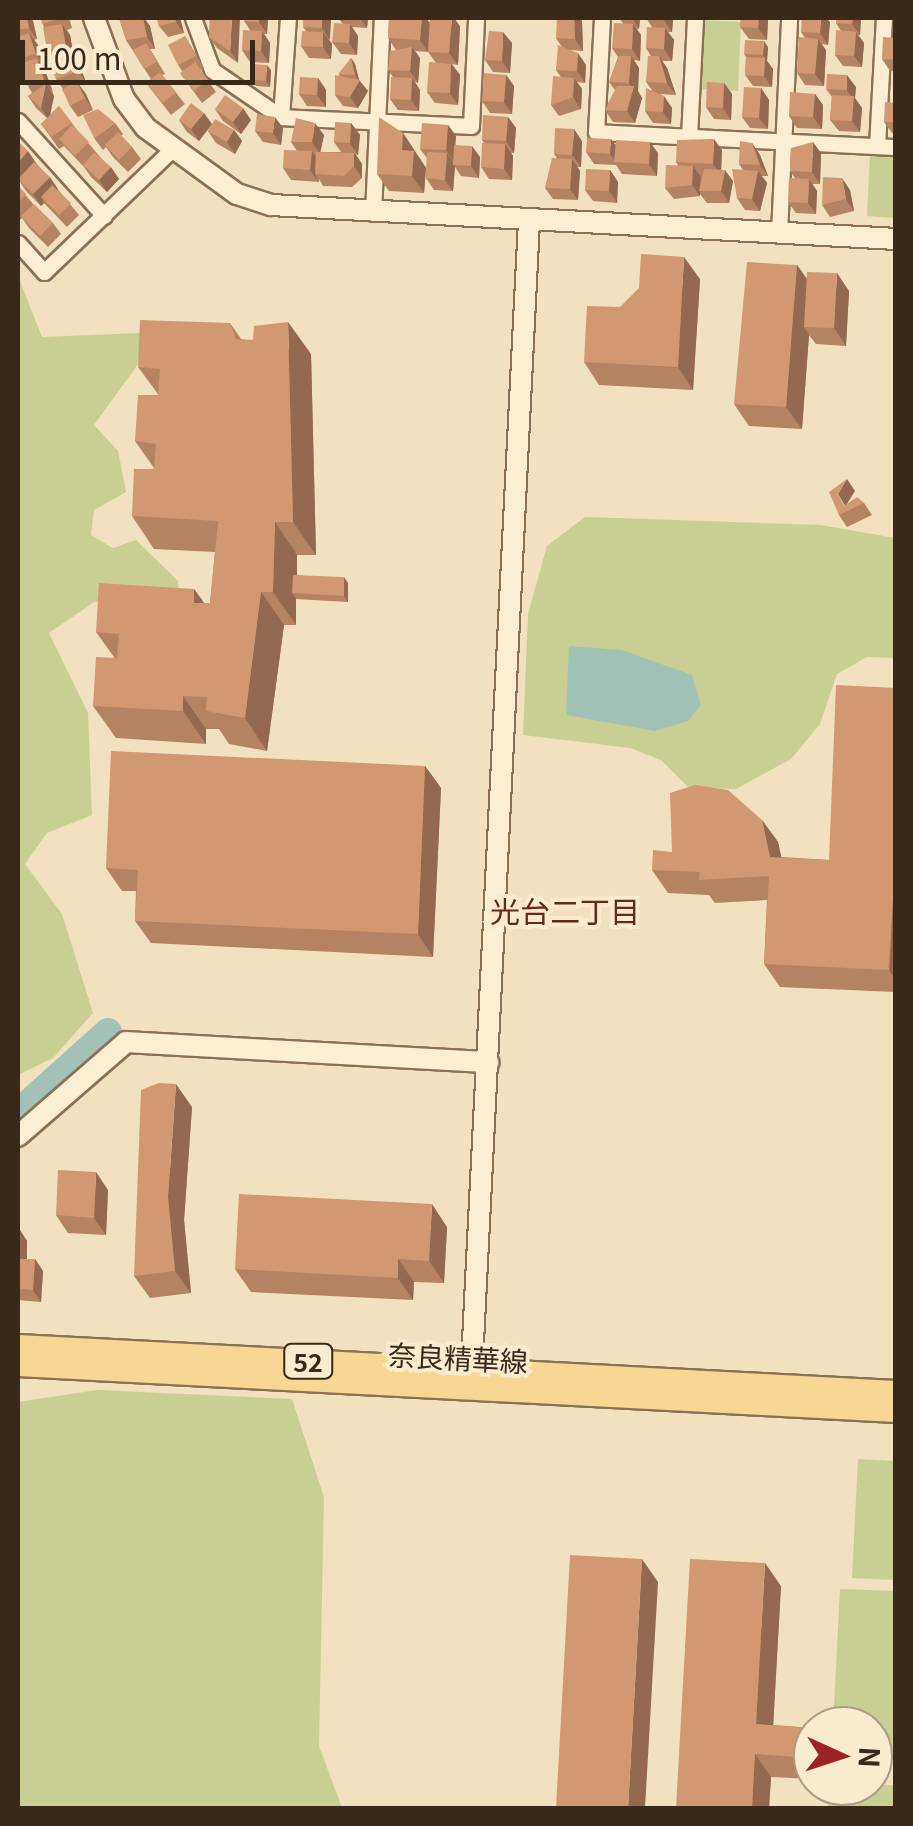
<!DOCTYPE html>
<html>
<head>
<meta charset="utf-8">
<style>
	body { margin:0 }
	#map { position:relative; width:913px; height:1826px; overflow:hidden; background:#f1e1be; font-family:Georgia,"Noto Sans JP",serif }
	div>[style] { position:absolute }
	.green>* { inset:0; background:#c9cf92 }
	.water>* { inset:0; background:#a2c2b8 }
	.river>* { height:28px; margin:-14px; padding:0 14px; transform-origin:14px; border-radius:14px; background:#a2c2b8 }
	.roads { filter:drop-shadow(2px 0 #8a7156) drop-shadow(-2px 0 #8a7156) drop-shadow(0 2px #8a7156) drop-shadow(0 -2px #8a7156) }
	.street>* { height:15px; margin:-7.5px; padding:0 7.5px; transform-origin:7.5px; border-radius:7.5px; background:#fbeed2 }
	.secondary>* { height:20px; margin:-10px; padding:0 10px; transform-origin:10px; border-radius:10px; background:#fbeed2 }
	.primary>* { height:22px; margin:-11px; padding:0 11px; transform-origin:11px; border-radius:11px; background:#f7d793 }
	.wall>* { inset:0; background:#b58361 }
	.shaded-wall>* { inset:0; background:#936a4f }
	.building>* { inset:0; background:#d29871 }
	span { translate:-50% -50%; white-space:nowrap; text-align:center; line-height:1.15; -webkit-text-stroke:8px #f8ebce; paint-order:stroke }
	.shield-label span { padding:2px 8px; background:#f8ebce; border:2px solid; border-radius:8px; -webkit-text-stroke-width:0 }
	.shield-label { font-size:25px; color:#39291b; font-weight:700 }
	.street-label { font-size:28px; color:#39291b }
	.neighbourhood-label { font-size:30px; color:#682818 }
	.frame { position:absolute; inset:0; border:20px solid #39291b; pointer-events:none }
	.north { position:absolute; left:793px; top:1706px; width:100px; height:100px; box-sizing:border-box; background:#f8ebce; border:2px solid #ac9d86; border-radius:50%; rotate:93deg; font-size:28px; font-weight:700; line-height:40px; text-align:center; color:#39291b }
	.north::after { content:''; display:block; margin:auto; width:35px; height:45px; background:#9d2224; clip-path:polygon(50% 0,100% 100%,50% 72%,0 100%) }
	.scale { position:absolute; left:20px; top:40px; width:235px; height:45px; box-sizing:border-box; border:5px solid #39291b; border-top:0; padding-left:12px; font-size:30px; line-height:35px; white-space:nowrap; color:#39291b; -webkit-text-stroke:8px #f8ebce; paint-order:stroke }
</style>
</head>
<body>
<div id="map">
	<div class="green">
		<div style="clip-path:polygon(701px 20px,741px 22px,738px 91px,698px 89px)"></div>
		<div style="clip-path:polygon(870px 154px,895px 155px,895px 218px,867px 216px)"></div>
		<div style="clip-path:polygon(18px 276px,42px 337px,140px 333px,141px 360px,94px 425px,118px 451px,126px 492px,94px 510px,91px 535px,113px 548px,136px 540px,178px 581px,180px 604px,94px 602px,49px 633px,88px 713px,92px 815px,47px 833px,25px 864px,62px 914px,93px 1013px,53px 1058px,18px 1075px)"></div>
		<div style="clip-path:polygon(585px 517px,821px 525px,895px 538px,895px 658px,867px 657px,837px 674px,820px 724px,791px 759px,736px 789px,688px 787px,661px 760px,630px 748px,523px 735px,528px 614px,547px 546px)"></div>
		<div style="clip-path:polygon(97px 1390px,292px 1399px,324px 1497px,319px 1746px,342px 1808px,18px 1808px,18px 1402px)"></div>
		<div style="clip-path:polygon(858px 1459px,895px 1461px,895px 1580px,852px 1578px)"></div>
		<div style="clip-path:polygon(840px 1589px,895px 1591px,895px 1752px,873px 1750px,873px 1726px,833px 1726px)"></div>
		<div style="clip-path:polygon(895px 1785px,895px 1808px,828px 1808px,829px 1786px)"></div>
	</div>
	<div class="water">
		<div style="clip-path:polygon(569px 646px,622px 650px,692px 675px,701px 705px,688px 721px,655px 731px,566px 715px)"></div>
	</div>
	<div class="river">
		<div style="left:18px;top:1113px;width:121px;rotate:-42deg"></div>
	</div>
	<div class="roads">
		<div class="street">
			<div style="left:193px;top:18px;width:55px;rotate:69.9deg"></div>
			<div style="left:212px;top:70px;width:83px;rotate:34.3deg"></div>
			<div style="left:281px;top:117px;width:190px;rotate:2.7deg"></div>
			<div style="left:471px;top:126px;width:108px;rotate:-87.3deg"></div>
			<div style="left:602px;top:18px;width:114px;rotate:93deg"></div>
			<div style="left:596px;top:132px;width:300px;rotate:2.9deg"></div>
			<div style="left:281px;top:117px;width:99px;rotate:-86deg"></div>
			<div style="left:18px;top:121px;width:128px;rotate:47.8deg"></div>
			<div style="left:689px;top:137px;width:119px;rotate:-87.1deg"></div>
			<div style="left:877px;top:146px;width:128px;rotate:-86.9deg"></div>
			<div style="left:373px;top:213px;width:195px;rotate:-87.4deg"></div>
			<div style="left:779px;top:233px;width:215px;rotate:-87.3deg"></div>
			<div style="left:18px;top:243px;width:39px;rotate:48deg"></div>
			<div style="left:44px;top:272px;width:176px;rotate:-43.8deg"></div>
		</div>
		<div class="secondary">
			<div style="left:94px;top:18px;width:86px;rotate:69.7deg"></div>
			<div style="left:124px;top:99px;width:36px;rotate:53deg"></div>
			<div style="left:146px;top:128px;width:112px;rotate:36deg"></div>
			<div style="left:237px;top:194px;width:36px;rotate:18deg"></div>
			<div style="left:271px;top:205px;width:626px;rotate:3.11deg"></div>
			<div style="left:18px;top:1136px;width:143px;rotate:-41deg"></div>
			<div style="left:126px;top:1042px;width:363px;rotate:3.2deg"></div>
			<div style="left:471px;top:1382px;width:1163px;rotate:-87.14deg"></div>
		</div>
		<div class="primary">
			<div style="left:18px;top:1346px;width:879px;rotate:3deg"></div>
			<div style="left:18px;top:1365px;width:879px;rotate:3deg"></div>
		</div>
	</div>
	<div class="wall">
		<div style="clip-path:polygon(18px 18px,30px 18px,33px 21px,37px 39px,34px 40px,38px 45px,44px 66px,42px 66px,54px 96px,50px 115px,59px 106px,77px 130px,119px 179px,107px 192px,91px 177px,84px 167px,64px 146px,59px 149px,41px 124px,47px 118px,36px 108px,28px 96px,32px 93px,28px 86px,18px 62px)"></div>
		<div style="clip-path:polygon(41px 18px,69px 18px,72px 28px,67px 30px,70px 35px,74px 58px,80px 67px,86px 82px,79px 85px,93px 110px,78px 117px,70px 106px,63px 89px,56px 79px,55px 61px,47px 50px,44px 27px)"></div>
		<div style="clip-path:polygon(119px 18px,150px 18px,146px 20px,150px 26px,155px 49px,150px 49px,165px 74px,162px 75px,185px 104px,171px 115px,146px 83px,151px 79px,126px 40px)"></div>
		<div style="clip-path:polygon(157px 18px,180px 18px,184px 33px,168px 37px,159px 26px)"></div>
		<div style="clip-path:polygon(210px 18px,238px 63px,217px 48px,209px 37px)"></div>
		<div style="clip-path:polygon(268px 18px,267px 34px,264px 34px,270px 43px,269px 63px,250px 62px,242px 50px,250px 30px,244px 21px)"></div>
		<div style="clip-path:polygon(338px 18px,368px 18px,367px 28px,352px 27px,358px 36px,357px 55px,341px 54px,332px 42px,343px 24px)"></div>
		<div style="clip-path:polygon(389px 18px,426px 18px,430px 23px,460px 26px,458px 65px,452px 64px,460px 75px,458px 105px,435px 103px,427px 92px,436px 63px,428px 52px,415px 51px,420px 58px,418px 83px,415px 82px,420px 90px,419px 111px,398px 110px,390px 99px,393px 77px,388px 70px,396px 50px,388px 38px)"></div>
		<div style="clip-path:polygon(619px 18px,640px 18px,639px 29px,637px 29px,641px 35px,640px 61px,634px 60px,639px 68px,638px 91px,642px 98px,635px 123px,613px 122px,605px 110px,615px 90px,609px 82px,618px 57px,612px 48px,623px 23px)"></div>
		<div style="clip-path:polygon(646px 18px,673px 18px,672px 32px,668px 32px,674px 40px,672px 61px,662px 61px,667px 68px,676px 95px,660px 94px,672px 108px,671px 124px,653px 123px,645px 111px,652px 90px,646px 82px,651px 56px,646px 48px,652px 27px)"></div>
		<div style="clip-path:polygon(741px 18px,766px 18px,768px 20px,767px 40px,749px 39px,740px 27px)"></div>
		<div style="clip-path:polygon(861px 18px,860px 35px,858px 35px,864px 43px,862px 67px,843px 66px,835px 55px,841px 31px,836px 23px)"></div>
		<div style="clip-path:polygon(331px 19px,329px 40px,332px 44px,331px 59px,309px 58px,301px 46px,306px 31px,303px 27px)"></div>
		<div style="clip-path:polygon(582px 21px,583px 51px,570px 50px,586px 65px,585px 83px,577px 82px,582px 89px,581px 109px,559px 116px,551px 105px,561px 77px,556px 70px,562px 47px,556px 38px)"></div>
		<div style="clip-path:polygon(830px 22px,828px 45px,821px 44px,826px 50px,824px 86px,805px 85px,797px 73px,805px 38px,801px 32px)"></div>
		<div style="clip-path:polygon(185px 36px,204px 68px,200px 70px,216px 92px,202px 103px,180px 73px,183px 72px,178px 65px)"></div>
		<div style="clip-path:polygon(896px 38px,896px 71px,890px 71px,882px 59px)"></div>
		<div style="clip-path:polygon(512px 43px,510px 73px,493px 72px,485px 60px)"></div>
		<div style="clip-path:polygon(768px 47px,767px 61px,773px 69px,772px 87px,753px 86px,745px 75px,746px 57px,744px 54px)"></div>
		<div style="clip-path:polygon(351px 58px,355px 64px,359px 80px,368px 91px,358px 108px,343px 106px,335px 95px,339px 75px)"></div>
		<div style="clip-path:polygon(271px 70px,270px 87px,256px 86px,252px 80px)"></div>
		<div style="clip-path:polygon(506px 75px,514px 86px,512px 114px,490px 113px,482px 101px)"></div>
		<div style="clip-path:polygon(318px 78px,326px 90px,326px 107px,307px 106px,299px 94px)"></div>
		<div style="clip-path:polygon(724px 83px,732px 94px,731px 120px,714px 119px,706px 107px)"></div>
		<div style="clip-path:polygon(856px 87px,855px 98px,862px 108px,860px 132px,839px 131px,830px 120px,832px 97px,826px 89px)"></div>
		<div style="clip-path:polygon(761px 88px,769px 100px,768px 129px,750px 128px,742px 117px)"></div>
		<div style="clip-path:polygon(815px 94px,823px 105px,822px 129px,797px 128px,789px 116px)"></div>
		<div style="clip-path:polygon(896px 103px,896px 134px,892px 133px,884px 122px)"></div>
		<div style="clip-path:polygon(215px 109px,251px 120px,241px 134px,223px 121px)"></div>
		<div style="clip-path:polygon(508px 117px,516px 128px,514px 153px,511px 153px,513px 156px,512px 180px,489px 179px,481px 167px,484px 143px,482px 140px)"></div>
		<div style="clip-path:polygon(179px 120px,212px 124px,234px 130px,242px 141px,235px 154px,216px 143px,208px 131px,212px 124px,199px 141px,187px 132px)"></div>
		<div style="clip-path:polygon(115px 123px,123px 134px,121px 136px,132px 147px,141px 159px,128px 172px,113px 157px,106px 147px,103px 150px,94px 138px)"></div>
		<div style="clip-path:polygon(351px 123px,360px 135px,358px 155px,356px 154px,362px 164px,362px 178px,352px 187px,323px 186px,319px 179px,319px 182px,291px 180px,283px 168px,297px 151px,291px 142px,324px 135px,320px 152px,341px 152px,334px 142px)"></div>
		<div style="clip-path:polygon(448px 125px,456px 136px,455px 145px,480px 157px,479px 178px,461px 176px,455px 167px,453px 191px,434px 190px,426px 178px,427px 158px,420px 149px)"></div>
		<div style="clip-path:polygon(283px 128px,281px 145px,263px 142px,255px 131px)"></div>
		<div style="clip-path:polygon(403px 133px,426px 168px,424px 193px,389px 191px,377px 174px)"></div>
		<div style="clip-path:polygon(18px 141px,79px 215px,67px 227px,44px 203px,41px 206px,26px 191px,18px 179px,20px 177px,18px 175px)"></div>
		<div style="clip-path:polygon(582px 141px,581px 167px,577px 167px,580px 171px,578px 200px,553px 199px,545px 188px,557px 158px,554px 154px)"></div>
		<div style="clip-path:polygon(752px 143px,760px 155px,768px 176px,762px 176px,767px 183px,760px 211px,745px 210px,737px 198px,743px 170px,739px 164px)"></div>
		<div style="clip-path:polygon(615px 144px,658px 153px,657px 176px,622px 174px,616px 165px,594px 164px,586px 152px)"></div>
		<div style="clip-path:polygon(722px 150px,721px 170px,733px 181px,729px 203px,707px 203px,700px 194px,700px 196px,674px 199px,665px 188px,678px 165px,676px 162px)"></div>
		<div style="clip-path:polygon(821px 153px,820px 184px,812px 184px,817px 191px,816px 214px,796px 213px,788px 202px,795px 178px,790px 171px)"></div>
		<div style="clip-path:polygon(610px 170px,618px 182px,617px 203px,593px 201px,585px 190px)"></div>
		<div style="clip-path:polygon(18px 186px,33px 204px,53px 223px,61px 234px,48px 247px,29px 228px,22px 218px,20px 220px,18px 218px)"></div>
		<div style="clip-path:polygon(850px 190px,854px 211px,830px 217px,822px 205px)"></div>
		<div style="clip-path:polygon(797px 265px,807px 279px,849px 291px,846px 346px,816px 344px,809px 335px,802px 429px,749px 426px,734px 404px)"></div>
		<div style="clip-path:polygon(700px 279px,693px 390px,599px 385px,584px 362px,620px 307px)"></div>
		<div style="clip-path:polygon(230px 323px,241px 339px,311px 354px,316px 555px,297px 555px,297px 575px,348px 583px,348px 602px,296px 599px,296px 625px,284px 625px,267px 751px,229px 744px,219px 729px,206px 729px,206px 744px,116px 738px,93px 706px,114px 657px,96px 632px,194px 589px,204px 603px,210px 603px,215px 552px,154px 549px,132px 516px,154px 468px,135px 441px,158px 394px,138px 367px)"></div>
		<div style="clip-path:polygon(855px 491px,847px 504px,864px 503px,872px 515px,847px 527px,839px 515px)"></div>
		<div style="clip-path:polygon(896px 688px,896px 992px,780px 987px,764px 964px,767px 900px,715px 903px,709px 895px,668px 893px,652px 870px,672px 852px,762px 820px,778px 842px,781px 857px,829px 860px)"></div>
		<div style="clip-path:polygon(425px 766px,441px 788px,433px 957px,151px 943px,135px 921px,136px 891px,122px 891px,106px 868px)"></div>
		<div style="clip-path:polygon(192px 1107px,184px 1220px,191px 1293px,150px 1298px,134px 1276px)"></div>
		<div style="clip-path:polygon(108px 1190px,106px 1235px,68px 1233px,56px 1215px)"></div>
		<div style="clip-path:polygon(18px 1227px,27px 1241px,27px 1259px,35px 1259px,43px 1271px,41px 1302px,18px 1300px)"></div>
		<div style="clip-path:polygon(447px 1227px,444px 1283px,414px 1282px,413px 1300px,251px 1292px,235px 1269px)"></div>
		<div style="clip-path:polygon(781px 1586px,773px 1725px,813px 1728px,813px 1779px,771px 1777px,769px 1808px,676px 1808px)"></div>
		<div style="clip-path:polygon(873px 1735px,886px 1754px,884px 1784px,873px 1783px)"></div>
	</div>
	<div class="shaded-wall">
		<div style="clip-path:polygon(27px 18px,30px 18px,33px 21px,37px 39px,29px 28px)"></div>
		<div style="clip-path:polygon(143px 18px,150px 26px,155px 49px,147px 37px)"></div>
		<div style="clip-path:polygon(175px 18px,180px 18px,184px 33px,176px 22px)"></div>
		<div style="clip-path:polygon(232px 18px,240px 18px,238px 63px,230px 51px)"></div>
		<div style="clip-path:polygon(259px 18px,268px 18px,267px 34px,259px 22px)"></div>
		<div style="clip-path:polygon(322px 18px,330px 18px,331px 19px,330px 40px,322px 28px)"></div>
		<div style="clip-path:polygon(360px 18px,368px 18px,367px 28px)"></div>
		<div style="clip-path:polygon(422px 18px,426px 18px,430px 24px,428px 52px,420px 40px)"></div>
		<div style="clip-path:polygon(452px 18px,454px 18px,460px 26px,458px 65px,449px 53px)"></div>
		<div style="clip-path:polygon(574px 18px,580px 18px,582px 21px,583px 51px,575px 39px)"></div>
		<div style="clip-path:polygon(632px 18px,640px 18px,639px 29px)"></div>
		<div style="clip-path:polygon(664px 18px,673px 18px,672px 32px,664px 20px)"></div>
		<div style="clip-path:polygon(759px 18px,766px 18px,768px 20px,767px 40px,758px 28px)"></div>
		<div style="clip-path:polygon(821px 18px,826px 18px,830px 22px,828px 45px,820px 33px)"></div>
		<div style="clip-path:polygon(853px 18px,861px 18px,860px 35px,852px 24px)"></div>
		<div style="clip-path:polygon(62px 24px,70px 35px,74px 58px,66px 46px)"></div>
		<div style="clip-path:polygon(350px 24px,358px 36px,357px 55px,349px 43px)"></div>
		<div style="clip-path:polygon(633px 24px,641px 35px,640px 61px,632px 49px)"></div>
		<div style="clip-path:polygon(665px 28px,674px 40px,672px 61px,664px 49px)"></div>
		<div style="clip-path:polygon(262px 31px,270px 43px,269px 63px,261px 51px)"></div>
		<div style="clip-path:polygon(323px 32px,332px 44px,331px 59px,323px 47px)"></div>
		<div style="clip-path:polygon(503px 32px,512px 43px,510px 73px,502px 61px)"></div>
		<div style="clip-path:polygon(856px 32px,864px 43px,862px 67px,854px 56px)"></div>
		<div style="clip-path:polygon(29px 33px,38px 45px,44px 66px,36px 54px)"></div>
		<div style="clip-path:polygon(818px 39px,826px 50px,824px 86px,815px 74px)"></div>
		<div style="clip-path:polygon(764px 41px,768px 47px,767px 61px,763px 55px)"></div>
		<div style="clip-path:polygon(412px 47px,420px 58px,418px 83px,410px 71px)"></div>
		<div style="clip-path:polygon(578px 53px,586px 65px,585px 83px,577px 71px)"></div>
		<div style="clip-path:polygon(72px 55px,80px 67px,86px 82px,78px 71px)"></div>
		<div style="clip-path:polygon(631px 56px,639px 68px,638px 91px,642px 98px,635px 123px,627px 111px,633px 89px,629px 83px)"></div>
		<div style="clip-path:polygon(659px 56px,667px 68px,676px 95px,667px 83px)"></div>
		<div style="clip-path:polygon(37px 58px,45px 70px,53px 92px,44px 80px)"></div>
		<div style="clip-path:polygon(351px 58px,355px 64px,359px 80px,368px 91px,358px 108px,350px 97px,359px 81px,355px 75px)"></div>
		<div style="clip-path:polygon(765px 58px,773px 69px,772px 87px,764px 76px)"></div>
		<div style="clip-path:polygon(451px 64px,460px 75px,458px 105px,450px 93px)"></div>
		<div style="clip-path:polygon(267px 65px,271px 70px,270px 87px,266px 81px)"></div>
		<div style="clip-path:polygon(506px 75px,514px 86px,512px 114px,504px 102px)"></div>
		<div style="clip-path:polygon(847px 75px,856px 87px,855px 98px,862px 108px,860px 132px,852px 121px,853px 100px,847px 90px)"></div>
		<div style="clip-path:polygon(318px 78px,326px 90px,326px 107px,317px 95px)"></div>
		<div style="clip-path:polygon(412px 78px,420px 90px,419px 111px,411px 100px)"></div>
		<div style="clip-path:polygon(574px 78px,582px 89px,581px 109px,573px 97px)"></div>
		<div style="clip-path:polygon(77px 82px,86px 94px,93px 110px,85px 98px)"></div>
		<div style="clip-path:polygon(724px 83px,732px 94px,731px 120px,723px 108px)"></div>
		<div style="clip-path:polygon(46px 84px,54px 96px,49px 120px,41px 108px)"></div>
		<div style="clip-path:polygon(761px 88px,769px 100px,768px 129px,759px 118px)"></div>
		<div style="clip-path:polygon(815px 94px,823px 105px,822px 129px,813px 117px)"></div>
		<div style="clip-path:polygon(664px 96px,672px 108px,671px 124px,663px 112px)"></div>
		<div style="clip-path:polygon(243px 108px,251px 120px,241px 134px,233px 122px)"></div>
		<div style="clip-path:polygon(204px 113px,212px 124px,199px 141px,191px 129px)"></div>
		<div style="clip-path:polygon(275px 117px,283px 128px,281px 145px,273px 133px)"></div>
		<div style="clip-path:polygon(508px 117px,516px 128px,514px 153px,506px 141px)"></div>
		<div style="clip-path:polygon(315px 123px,324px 135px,320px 154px,312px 142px)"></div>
		<div style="clip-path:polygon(351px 123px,360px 135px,358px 155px,350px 143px)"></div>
		<div style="clip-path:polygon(448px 125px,456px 136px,454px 162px,446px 150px)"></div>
		<div style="clip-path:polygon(574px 129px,582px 141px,581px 167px,572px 155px)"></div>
		<div style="clip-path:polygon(234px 130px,242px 141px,235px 154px,227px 142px)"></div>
		<div style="clip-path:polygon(403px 133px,426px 168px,424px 193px,412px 176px,402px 150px)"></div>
		<div style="clip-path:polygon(611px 139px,620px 151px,616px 162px,610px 154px)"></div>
		<div style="clip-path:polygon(714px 139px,722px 150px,721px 175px,713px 164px)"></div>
		<div style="clip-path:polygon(650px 142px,658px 153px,657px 176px,649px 164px)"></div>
		<div style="clip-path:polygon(813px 142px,821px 153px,820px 184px,812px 172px)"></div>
		<div style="clip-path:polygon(752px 143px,760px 155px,768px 176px,760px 165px)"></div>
		<div style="clip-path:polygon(505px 144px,513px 156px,512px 180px,504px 169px)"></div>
		<div style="clip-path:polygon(472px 146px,480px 157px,479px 178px,471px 166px)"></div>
		<div style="clip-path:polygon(28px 151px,36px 163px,22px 179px,18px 172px,18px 163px)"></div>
		<div style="clip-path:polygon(312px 151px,320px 163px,315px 174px,319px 182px,310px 170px)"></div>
		<div style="clip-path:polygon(354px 153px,362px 164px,362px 178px,354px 166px)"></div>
		<div style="clip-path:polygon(447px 153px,455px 165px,453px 191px,445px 180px)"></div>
		<div style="clip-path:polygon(572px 159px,580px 171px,578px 200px,570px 189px)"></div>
		<div style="clip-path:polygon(693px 166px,701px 177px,700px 196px,692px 185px)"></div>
		<div style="clip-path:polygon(111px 167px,119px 179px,107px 192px,99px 180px)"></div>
		<div style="clip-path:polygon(610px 170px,618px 182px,617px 203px,609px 191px)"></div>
		<div style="clip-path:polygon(725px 170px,733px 181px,729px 203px,721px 191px)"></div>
		<div style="clip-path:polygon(758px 171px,767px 183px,760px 211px,752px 199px)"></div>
		<div style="clip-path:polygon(50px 177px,58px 189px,45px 202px,41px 197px,44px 203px,41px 206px,33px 194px)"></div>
		<div style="clip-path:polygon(842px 178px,850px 190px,854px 211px,846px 199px)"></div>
		<div style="clip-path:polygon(809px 179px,817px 191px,816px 214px,808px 203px)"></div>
		<div style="clip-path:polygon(684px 257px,700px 279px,693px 390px,678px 367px)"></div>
		<div style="clip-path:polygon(797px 265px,813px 288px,804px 327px,809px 335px,802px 429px,786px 407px)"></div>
		<div style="clip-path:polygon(837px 273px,849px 291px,846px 346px,834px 328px)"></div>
		<div style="clip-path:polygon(288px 322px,311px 354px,316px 555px,293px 522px)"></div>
		<div style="clip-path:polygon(847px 479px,855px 491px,846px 505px,848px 511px,838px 494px)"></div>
		<div style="clip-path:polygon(275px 522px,297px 555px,297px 593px,292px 593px,296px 599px,296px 625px,273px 592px)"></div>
		<div style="clip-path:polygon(344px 577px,348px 583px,348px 602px,344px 596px)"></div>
		<div style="clip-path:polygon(194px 589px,217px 621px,194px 603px)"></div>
		<div style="clip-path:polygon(261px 592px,284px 625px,267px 751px,245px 718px)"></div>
		<div style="clip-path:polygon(183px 696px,206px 729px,206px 744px,183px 711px)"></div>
		<div style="clip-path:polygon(425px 766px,441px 788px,433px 957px,418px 934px)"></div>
		<div style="clip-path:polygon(762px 820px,778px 842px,786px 879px,770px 857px)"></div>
		<div style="clip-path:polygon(895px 846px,896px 847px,896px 980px,889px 970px)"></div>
		<div style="clip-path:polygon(176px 1084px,192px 1107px,184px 1220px,191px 1293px,175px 1271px,168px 1197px)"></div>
		<div style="clip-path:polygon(96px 1172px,108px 1190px,106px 1235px,94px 1218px)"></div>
		<div style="clip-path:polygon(432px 1204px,447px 1227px,444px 1283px,429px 1261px)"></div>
		<div style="clip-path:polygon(18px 1227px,27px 1241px,26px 1290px,18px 1288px)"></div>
		<div style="clip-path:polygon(35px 1259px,43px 1271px,41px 1302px,33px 1290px)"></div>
		<div style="clip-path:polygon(398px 1259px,414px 1282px,413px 1300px,398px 1278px)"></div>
		<div style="clip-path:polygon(642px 1559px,658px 1582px,645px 1808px,628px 1808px)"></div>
		<div style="clip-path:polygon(765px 1563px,781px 1586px,772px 1747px,756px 1724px)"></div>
		<div style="clip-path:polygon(873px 1735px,886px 1754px,884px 1784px,873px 1768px)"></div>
		<div style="clip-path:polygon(755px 1754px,771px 1777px,769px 1808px,752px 1808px)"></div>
	</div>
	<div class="building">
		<div style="clip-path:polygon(18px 18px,27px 18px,29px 28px,18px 30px)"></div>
		<div style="clip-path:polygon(41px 18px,61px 18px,42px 24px)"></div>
		<div style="clip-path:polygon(119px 18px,143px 18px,147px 37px,126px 40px)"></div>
		<div style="clip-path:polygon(157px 18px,175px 18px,176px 22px,159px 26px)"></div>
		<div style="clip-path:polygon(210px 18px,232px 18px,230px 51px,209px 37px)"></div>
		<div style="clip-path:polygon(244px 18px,259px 18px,259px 22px,244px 21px)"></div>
		<div style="clip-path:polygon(303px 18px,322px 18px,322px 28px,303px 27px)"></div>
		<div style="clip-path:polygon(389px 18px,422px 18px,420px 40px,388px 38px)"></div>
		<div style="clip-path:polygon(430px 18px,452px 18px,449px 53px,428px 52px)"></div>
		<div style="clip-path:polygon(557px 18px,574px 18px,575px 39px,556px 38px)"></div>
		<div style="clip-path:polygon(646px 18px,664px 18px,664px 20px,646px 19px)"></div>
		<div style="clip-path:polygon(741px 18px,759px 18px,758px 28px,740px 27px)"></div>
		<div style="clip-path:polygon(802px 18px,821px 18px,820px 33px,801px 32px)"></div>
		<div style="clip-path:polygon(836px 18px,853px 18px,852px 24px,836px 23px)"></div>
		<div style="clip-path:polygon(334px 23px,350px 24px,349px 43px,332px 42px)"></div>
		<div style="clip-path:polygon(614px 23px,633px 24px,632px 49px,612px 48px)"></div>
		<div style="clip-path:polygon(62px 24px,66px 46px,47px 50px,43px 27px)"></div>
		<div style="clip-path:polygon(647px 27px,665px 28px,664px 49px,646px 48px)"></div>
		<div style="clip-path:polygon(243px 30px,262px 31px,261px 51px,242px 50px)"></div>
		<div style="clip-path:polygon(836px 30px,856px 32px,854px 56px,835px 55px)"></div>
		<div style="clip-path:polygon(302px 31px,323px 32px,323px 47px,301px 46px)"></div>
		<div style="clip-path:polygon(489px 31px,503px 32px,502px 61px,485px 60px)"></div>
		<div style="clip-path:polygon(29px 33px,36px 54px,18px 59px,18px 37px)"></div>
		<div style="clip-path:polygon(185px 36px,196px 56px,178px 65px,168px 45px)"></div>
		<div style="clip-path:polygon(799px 37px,818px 39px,815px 74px,797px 73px)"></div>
		<div style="clip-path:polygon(883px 37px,896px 38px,896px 60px,882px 59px)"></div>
		<div style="clip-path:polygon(745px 40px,764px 41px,763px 55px,744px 54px)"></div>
		<div style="clip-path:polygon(146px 43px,157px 62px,144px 69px,133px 50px)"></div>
		<div style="clip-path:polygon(558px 45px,578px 53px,577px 71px,556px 70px)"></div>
		<div style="clip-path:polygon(412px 47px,410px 71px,388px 70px,390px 51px)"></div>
		<div style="clip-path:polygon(72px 55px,78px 71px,56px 79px,50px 63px)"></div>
		<div style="clip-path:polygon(619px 56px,631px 56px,629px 83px,609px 82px)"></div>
		<div style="clip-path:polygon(648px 56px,659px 56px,667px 83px,646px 82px)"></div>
		<div style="clip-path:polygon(746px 57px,765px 58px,764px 76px,745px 75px)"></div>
		<div style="clip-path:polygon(37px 58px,44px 80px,28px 86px,20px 64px)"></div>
		<div style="clip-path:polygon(351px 58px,355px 75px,338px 74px)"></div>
		<div style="clip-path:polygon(195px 62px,208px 80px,194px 91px,180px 73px)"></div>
		<div style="clip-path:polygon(429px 62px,451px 64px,450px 93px,427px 92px)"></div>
		<div style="clip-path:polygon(253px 64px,267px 65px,266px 81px,252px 80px)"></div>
		<div style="clip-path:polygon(160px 72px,176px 92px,163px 103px,146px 83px)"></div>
		<div style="clip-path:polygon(484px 73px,506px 75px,504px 102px,482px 101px)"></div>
		<div style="clip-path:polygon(827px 74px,847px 75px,847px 90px,826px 89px)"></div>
		<div style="clip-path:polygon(335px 75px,360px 80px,350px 97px,335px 95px)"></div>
		<div style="clip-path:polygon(553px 76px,574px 78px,573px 97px,551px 105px)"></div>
		<div style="clip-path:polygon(300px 77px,318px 78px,317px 95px,299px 94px)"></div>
		<div style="clip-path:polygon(391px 77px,412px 78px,411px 100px,390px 99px)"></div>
		<div style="clip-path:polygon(77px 82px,85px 98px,70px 106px,62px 89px)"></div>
		<div style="clip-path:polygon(707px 82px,724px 83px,723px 108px,706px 107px)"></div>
		<div style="clip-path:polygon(46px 84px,41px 108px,28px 96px)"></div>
		<div style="clip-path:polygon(617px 86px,634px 86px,627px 111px,605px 110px)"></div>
		<div style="clip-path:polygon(744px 87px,761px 88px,759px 118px,742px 117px)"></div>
		<div style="clip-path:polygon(646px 88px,664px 96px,663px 112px,645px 111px)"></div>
		<div style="clip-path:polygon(790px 92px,815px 94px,813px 117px,789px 116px)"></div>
		<div style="clip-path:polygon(225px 95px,243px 108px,233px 122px,215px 109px)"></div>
		<div style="clip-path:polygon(832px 95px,854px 96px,852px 121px,830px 120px)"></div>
		<div style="clip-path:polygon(885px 102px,896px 103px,896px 122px,884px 122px)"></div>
		<div style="clip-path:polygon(191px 103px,204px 113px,191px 129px,179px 120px)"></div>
		<div style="clip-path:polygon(59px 106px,72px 123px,51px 137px,41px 124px)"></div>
		<div style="clip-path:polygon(98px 109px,115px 123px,94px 138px,83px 115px)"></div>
		<div style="clip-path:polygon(257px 114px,275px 117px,273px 133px,255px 131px)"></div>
		<div style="clip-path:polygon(483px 115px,508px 117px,506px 141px,482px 140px)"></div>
		<div style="clip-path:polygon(379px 117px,403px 133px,402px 150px,414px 151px,412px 176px,377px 174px)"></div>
		<div style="clip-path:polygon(296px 118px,315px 123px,312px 142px,291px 142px)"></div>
		<div style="clip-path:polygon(215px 119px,234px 130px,227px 142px,208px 131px)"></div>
		<div style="clip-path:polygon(335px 122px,351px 123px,350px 143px,334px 142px)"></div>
		<div style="clip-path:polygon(422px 123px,448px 125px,446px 150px,420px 149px)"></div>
		<div style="clip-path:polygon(72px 125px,89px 142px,75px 156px,59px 139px)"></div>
		<div style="clip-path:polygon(555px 128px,574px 129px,572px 155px,554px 154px)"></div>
		<div style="clip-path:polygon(118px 132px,132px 147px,119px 160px,105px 145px)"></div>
		<div style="clip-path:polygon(587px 138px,611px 139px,610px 154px,586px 152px)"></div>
		<div style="clip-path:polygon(714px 139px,713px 164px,676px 162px,677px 140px)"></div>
		<div style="clip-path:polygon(616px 140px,650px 142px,649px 164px,614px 162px)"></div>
		<div style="clip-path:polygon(18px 141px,28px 151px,18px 163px)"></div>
		<div style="clip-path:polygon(740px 141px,752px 143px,760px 165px,739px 164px)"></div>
		<div style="clip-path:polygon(813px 142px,812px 172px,790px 171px,791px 148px)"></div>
		<div style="clip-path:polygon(482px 143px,505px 144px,504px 169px,481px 167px)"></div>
		<div style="clip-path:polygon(454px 145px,472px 146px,471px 166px,453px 165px)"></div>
		<div style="clip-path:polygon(284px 150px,312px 151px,310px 170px,283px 168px)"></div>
		<div style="clip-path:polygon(94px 152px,111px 167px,99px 180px,83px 165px)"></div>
		<div style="clip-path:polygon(316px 152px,354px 153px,354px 166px,344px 176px,315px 174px)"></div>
		<div style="clip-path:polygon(427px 152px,447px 153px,445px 180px,426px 178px)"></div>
		<div style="clip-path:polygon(552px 158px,572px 159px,570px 189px,545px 188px)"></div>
		<div style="clip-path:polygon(34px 162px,50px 177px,33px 194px,18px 179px)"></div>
		<div style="clip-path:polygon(666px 165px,693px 166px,692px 185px,665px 188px)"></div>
		<div style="clip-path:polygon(586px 169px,610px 170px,609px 191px,585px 190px)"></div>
		<div style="clip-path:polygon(704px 169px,725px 170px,721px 191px,699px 191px)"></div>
		<div style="clip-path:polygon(732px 169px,758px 171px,752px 199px,737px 198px)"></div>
		<div style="clip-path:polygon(823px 177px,842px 178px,846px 199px,822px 205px)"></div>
		<div style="clip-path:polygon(789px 178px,809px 179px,808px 203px,788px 202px)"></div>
		<div style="clip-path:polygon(52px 185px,71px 203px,59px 215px,41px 197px)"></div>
		<div style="clip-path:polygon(18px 186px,26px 194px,18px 203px)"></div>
		<div style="clip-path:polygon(34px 204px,53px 223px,40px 236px,21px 216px)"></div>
		<div style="clip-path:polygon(641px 254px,684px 257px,678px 367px,584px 362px,587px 306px,620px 307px,639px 288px)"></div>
		<div style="clip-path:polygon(747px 262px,797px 265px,786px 407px,734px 404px)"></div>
		<div style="clip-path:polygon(807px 272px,837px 273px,834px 328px,804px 327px)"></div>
		<div style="clip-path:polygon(140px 320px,230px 323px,236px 339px,253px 340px,254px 326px,288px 322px,293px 522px,275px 522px,273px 592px,261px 592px,245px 718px,206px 711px,207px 697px,183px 696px,183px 711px,93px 706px,96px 657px,117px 658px,119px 634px,96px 632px,99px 583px,194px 589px,194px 603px,210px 603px,218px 521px,132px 516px,134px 469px,154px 469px,156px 444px,135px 441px,138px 395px,158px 395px,160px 369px,138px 367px)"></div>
		<div style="clip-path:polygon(847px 479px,838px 494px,844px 506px,857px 497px,864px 503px,839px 515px,829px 492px)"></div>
		<div style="clip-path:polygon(293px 575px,344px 577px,344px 596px,292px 593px)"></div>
		<div style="clip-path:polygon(836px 685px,896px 688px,896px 846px,889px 970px,764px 964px,769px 876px,699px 880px,700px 872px,652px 870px,653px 850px,672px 852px,670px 793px,695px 785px,728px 790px,762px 820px,770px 857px,829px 860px)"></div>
		<div style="clip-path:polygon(111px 751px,425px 766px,418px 934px,135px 921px,138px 870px,106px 868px)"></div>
		<div style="clip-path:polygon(159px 1083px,176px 1084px,168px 1197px,175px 1271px,134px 1276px,141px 1090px)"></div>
		<div style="clip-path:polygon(58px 1170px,96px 1172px,94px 1218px,56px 1215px)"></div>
		<div style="clip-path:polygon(239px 1194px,432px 1204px,429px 1261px,398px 1259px,398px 1278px,235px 1269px)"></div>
		<div style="clip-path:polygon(19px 1259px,35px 1259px,33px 1290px,18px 1289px)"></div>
		<div style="clip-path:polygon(570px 1555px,642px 1559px,628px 1808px,556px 1808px)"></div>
		<div style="clip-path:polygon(690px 1559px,765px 1563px,756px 1724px,813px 1728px,813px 1758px,755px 1754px,752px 1808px,676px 1808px)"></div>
	</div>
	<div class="shield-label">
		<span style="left:308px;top:1361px">52</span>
	</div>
	<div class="street-label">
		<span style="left:458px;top:1357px;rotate:3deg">奈良精華線</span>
	</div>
	<div class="neighbourhood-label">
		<span style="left:565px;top:910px">光台二丁目</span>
	</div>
	<div class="frame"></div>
	<div class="north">N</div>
	<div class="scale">100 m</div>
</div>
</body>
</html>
